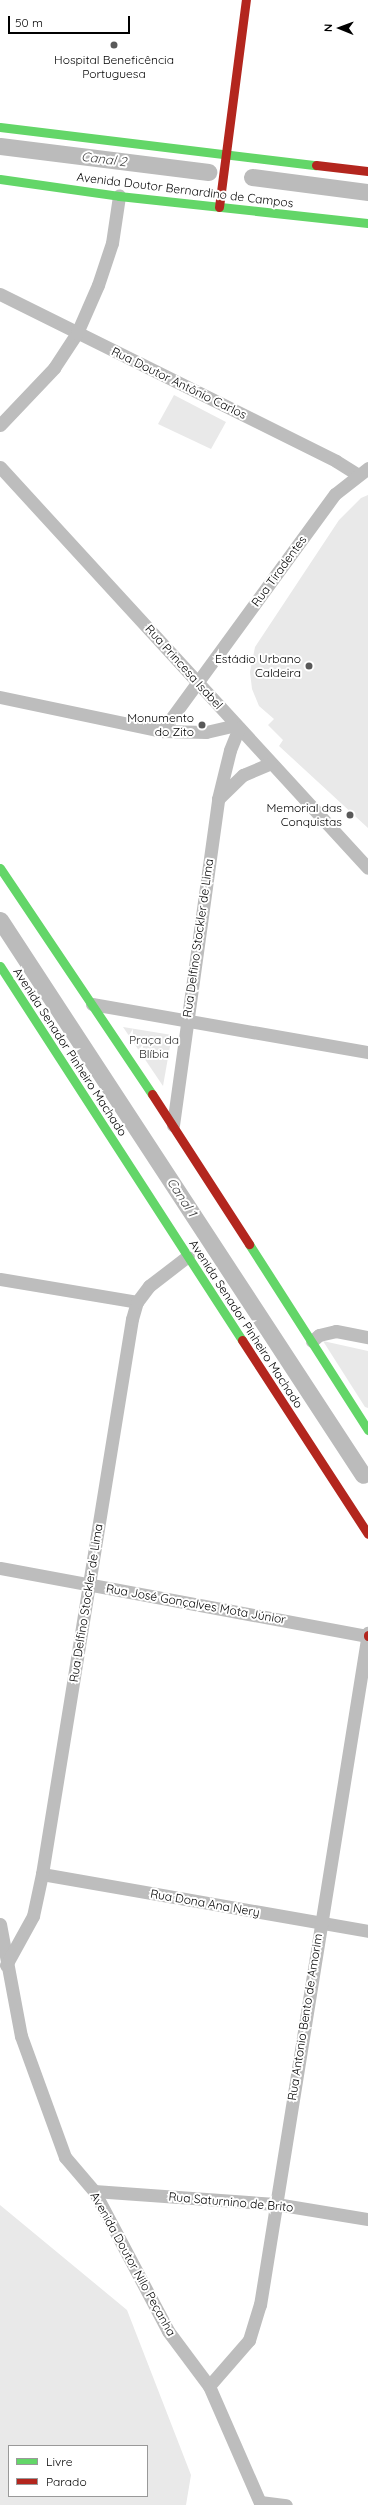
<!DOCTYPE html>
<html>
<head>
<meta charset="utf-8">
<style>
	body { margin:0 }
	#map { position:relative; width:368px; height:2505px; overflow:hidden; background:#fff; font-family:Quicksand,sans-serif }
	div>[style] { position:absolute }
	.green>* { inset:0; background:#e9e9e9 }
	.canal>* { height:17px; margin:-8.5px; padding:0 8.5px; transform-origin:8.5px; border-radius:8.5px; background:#bbb }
	.street>* { height:13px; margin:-6.5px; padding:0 6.5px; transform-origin:6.5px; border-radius:6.5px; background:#bdbdbd }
	.fast>* { height:9px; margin:-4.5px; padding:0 4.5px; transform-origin:4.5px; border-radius:4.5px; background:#63d668 }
	.jam>* { height:9px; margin:-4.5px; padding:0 4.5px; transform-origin:4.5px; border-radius:4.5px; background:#b3261e }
	.dots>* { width:11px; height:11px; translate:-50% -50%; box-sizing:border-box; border:2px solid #fff; border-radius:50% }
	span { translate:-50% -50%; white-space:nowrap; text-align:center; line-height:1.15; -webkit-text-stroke:4px #fff; paint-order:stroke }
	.poi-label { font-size:12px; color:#000 }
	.right { translate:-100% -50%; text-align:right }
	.street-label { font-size:12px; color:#000 }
	.park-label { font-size:12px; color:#2e2e2e }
	.water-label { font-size:13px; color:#3f3f3f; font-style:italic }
	.legend { position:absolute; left:8px; top:2445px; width:140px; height:52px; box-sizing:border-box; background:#fff; border:1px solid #999; margin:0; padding:5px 7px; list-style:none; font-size:12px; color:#000 }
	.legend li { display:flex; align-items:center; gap:8px; height:20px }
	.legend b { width:20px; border:1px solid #999 }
	.north { position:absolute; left:320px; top:8px; width:40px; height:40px; -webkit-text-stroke:3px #fff; paint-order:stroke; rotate:271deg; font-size:11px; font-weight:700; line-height:16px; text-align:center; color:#000 }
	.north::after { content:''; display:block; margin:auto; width:14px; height:18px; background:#000; clip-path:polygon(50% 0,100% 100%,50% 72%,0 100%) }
	.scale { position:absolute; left:8px; top:16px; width:122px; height:18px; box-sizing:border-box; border:2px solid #000; border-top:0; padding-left:5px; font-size:12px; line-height:14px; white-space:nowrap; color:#000; -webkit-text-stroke:3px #fff; paint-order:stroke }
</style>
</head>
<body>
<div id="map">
	<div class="green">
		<div style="clip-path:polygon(174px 395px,226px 422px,211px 449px,158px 424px)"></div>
		<div style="clip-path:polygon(368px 495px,368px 828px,279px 746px,283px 740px,268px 725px,274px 719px,259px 706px,252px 689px,250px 672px,255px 647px,339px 520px,361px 498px)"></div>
		<div style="clip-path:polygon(123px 1027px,172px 1035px,163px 1086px)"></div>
		<div style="clip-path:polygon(323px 1341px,368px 1351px,368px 1408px,365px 1407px)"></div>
		<div style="clip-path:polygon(evenodd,0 2205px,127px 2310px,191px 2475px,186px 2505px,0 2505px,0 2205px,9px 2446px,147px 2446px,147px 2496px,9px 2496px,9px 2446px)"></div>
	</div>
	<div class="canal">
		<div style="left:0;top:146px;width:210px;rotate:7.1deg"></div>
		<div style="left:252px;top:177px;width:117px;rotate:7.4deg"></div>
		<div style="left:0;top:920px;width:663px;rotate:56.81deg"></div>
	</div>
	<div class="street">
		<div style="left:0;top:294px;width:375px;rotate:26.4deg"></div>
		<div style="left:336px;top:461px;width:25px;rotate:32deg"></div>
		<div style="left:0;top:425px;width:79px;rotate:-46.5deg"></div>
		<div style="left:54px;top:368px;width:42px;rotate:-56.7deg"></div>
		<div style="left:77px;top:333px;width:52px;rotate:-66.4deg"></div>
		<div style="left:98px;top:285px;width:44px;rotate:-71.6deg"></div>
		<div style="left:112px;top:243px;width:48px;rotate:-81.5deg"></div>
		<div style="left:0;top:467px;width:544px;rotate:47.46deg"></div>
		<div style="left:0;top:697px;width:166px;rotate:11.9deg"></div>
		<div style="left:162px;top:731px;width:44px;rotate:1.3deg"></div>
		<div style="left:206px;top:732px;width:31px;rotate:-13deg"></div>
		<div style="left:162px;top:731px;width:293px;rotate:-53.9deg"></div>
		<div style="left:335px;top:494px;width:42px;rotate:-38.2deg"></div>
		<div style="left:218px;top:799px;width:35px;rotate:-44deg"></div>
		<div style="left:243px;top:775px;width:30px;rotate:-23deg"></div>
		<div style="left:92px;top:1004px;width:280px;rotate:9.9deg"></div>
		<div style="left:173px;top:1125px;width:329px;rotate:-82.1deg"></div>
		<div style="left:218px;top:799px;width:50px;rotate:-76.2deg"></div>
		<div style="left:230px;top:750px;width:24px;rotate:-68deg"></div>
		<div style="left:0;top:1279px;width:139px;rotate:9.5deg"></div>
		<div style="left:312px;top:1341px;width:9px;rotate:-41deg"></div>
		<div style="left:319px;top:1335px;width:17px;rotate:-13deg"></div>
		<div style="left:336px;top:1331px;width:33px;rotate:11deg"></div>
		<div style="left:0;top:1568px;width:374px;rotate:10.5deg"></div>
		<div style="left:42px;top:1874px;width:331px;rotate:9.9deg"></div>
		<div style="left:0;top:1924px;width:114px;rotate:79.4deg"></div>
		<div style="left:21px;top:2036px;width:129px;rotate:70deg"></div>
		<div style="left:65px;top:2157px;width:45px;rotate:49.5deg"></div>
		<div style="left:94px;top:2191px;width:158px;rotate:62.1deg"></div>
		<div style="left:168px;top:2331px;width:69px;rotate:53.3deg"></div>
		<div style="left:209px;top:2386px;width:130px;rotate:66.4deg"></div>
		<div style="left:6px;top:1965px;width:56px;rotate:-61.1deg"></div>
		<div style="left:33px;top:1916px;width:43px;rotate:-77.9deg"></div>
		<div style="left:42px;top:1874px;width:562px;rotate:-80.79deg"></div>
		<div style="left:132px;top:1319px;width:18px;rotate:-74deg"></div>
		<div style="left:137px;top:1302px;width:20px;rotate:-53deg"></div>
		<div style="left:149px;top:1286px;width:49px;rotate:-37.6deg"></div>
		<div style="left:94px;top:2191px;width:182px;rotate:4.1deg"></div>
		<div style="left:276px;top:2204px;width:93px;rotate:9.3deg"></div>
		<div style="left:209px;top:2386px;width:61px;rotate:-49deg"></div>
		<div style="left:249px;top:2340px;width:37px;rotate:-73deg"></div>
		<div style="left:260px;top:2305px;width:681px;rotate:-80.87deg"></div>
		<div style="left:260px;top:2502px;width:26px;rotate:7deg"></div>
	</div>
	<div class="fast">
		<div style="left:0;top:127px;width:318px;rotate:6.9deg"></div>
		<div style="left:0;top:179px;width:120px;rotate:8.1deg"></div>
		<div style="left:119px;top:196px;width:250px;rotate:6.2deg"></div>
		<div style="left:0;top:868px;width:272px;rotate:56.1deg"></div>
		<div style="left:0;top:966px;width:445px;rotate:57.1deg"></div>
		<div style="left:249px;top:1244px;width:221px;rotate:57.4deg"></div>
	</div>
	<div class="jam">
		<div style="left:316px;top:165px;width:52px;rotate:6.6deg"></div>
		<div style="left:219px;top:207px;width:209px;rotate:-82.6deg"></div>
		<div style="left:152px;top:1094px;width:179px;rotate:57.1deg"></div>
		<div style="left:242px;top:1340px;width:231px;rotate:57deg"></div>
		<div style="left:368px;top:1635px;width:1px;rotate:90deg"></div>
	</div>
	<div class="dots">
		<div style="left:114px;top:45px;background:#595959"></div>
		<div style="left:309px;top:666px;background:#595959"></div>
		<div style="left:202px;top:725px;background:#595959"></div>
		<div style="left:350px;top:815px;background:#595959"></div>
	</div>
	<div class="poi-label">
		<span style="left:114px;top:67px">Hospital Beneficência<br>Portuguesa</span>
		<span class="right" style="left:301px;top:666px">Estádio Urbano<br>Caldeira</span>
		<span class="right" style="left:194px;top:725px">Monumento<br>do Zito</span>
		<span class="right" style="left:342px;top:815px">Memorial das<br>Conquistas</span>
	</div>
	<div class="street-label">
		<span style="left:185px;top:190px;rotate:7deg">Avenida Doutor Bernardino de Campos</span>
		<span style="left:179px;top:383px;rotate:26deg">Rua Doutor Antônio Carlos</span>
		<span style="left:279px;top:571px;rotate:-54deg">Rua Tiradentes</span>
		<span style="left:184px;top:667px;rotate:48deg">Rua Princesa Isabel</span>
		<span style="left:198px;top:938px;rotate:-82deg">Rua Delfino Stockler de Lima</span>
		<span style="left:70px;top:1052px;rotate:57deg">Avenida Senador Pinheiro Machado</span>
		<span style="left:246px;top:1324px;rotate:57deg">Avenida Senador Pinheiro Machado</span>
		<span style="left:86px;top:1603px;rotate:-81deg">Rua Delfino Stockler de Lima</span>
		<span style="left:196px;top:1604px;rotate:10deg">Rua José Gonçalves Mota Júnior</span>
		<span style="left:205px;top:1903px;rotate:10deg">Rua Dona Ana Nery</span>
		<span style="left:305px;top:2017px;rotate:-81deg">Rua Antonio Bento de Amorim</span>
		<span style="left:231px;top:2202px;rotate:5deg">Rua Saturnino de Brito</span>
		<span style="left:133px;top:2264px;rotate:61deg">Avenida Doutor Nilo Peçanha</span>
	</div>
	<div class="park-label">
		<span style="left:154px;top:1047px">Praça da<br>Blíbia</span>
	</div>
	<div class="water-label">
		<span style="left:104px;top:159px;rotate:7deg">Canal 2</span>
		<span style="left:182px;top:1197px;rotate:57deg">Canal 1</span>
	</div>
	<ul class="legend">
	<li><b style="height:5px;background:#63d668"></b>Livre</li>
	<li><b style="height:5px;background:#b3261e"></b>Parado</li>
	</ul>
	<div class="north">N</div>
	<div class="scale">50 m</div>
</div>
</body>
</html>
